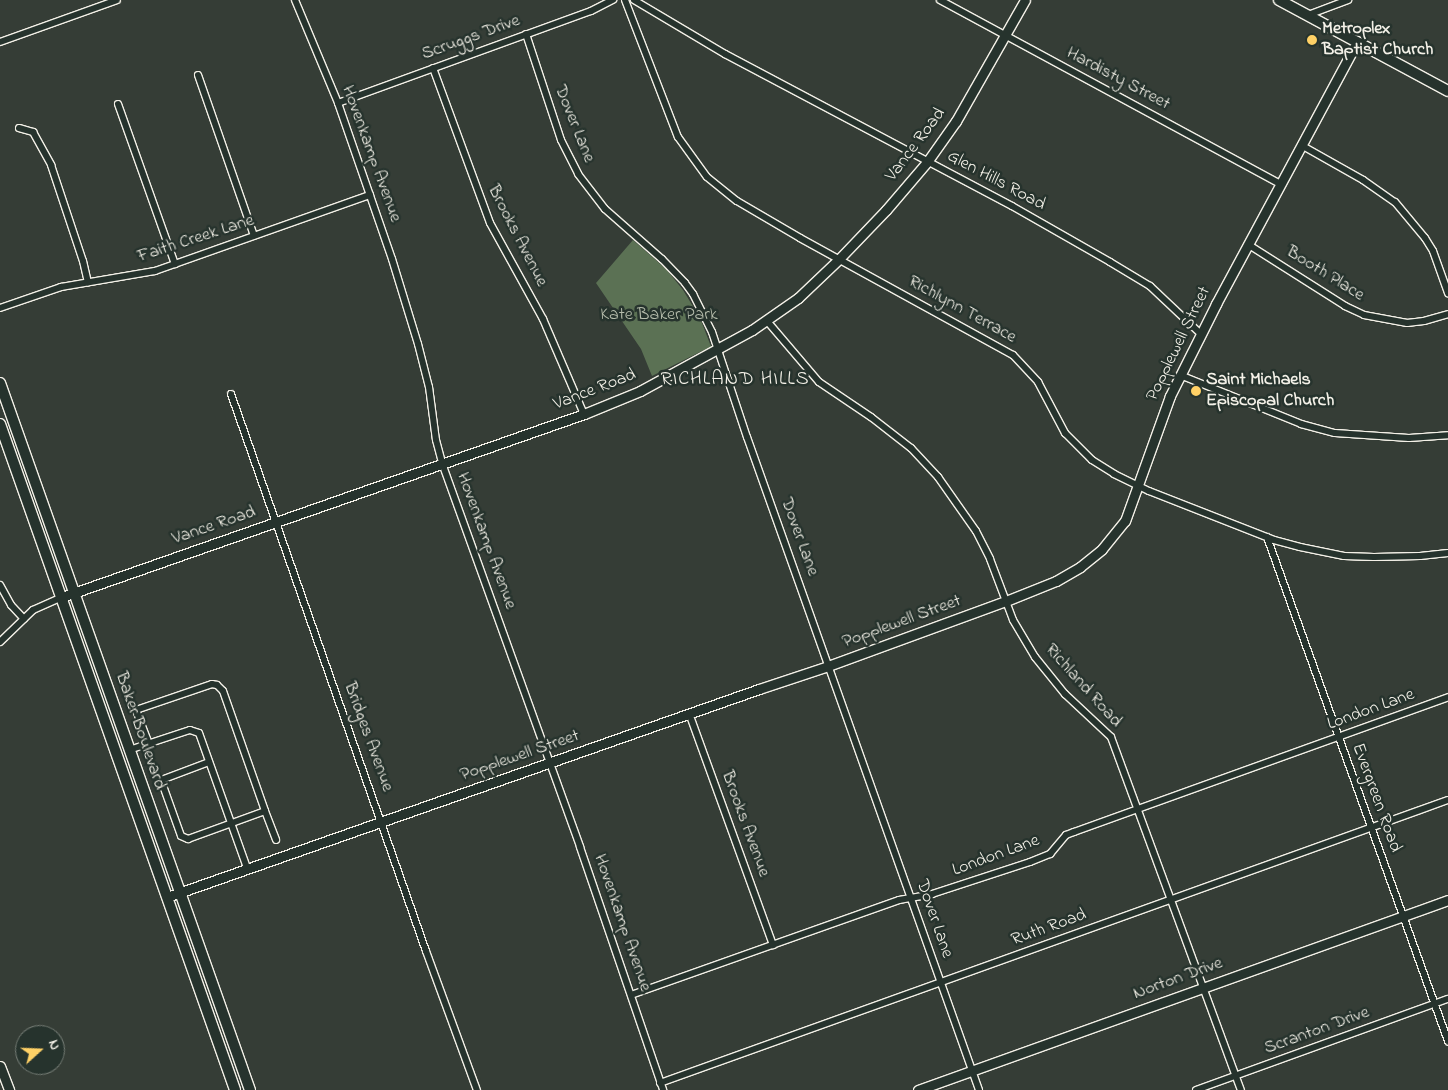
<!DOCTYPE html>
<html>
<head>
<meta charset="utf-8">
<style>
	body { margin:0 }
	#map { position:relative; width:1448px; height:1090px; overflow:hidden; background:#353d36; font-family:"Indie Flower",sans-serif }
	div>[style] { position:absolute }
	.green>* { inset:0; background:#5b7154 }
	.roads { filter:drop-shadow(1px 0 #f4f1e8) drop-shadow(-1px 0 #f4f1e8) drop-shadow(0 1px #f4f1e8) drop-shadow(0 -1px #f4f1e8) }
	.street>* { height:6px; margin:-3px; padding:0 3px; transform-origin:3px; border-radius:3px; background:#26332d }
	.secondary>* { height:9px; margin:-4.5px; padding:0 4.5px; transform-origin:4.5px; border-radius:4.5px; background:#26332d }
	.primary>* { height:10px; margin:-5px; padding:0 5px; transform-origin:5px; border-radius:5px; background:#26332d }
	.dots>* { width:14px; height:14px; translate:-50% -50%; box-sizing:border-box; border:2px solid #26332d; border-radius:50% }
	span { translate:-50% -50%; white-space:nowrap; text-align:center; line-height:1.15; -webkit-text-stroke:5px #26332d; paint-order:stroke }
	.poi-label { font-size:18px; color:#f4f1e8; font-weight:700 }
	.left { translate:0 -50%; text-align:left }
	.street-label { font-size:18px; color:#f4f1e8 }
	.park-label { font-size:18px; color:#b7bead }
	.quarter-label { font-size:20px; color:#f4f1e8; letter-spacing:1px }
	.north { position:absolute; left:15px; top:1025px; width:50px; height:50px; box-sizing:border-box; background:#26332d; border:1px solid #787f78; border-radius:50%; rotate:70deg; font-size:14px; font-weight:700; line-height:20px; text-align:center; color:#f4f1e8 }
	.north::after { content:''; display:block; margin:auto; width:18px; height:22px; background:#ffd166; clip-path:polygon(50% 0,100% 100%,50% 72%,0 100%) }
</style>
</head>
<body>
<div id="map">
	<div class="green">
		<div style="clip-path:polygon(633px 240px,666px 269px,683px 290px,700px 318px,712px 349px,702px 351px,652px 376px,641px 349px,596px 283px)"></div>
	</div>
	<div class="roads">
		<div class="street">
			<div style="left:295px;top:0;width:112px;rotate:67.3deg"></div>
			<div style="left:338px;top:103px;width:165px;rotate:70.9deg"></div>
			<div style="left:392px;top:259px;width:89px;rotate:73deg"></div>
			<div style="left:418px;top:344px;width:44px;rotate:75.7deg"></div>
			<div style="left:429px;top:387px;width:53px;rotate:82.5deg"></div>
			<div style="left:436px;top:440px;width:24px;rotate:75deg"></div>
			<div style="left:442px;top:463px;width:408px;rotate:70.2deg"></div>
			<div style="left:580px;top:847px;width:257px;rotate:71.1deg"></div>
			<div style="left:625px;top:0;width:147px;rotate:68.9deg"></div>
			<div style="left:678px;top:137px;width:49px;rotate:54.1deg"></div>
			<div style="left:707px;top:177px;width:38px;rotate:39deg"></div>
			<div style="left:737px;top:201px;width:73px;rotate:30.4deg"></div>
			<div style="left:800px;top:238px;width:243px;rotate:28.8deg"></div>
			<div style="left:1013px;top:355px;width:37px;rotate:47deg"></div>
			<div style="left:1038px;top:382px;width:58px;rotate:62.1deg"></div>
			<div style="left:1065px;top:433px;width:38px;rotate:45deg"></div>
			<div style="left:1092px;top:460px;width:26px;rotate:32deg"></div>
			<div style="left:1114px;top:474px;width:39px;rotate:26deg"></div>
			<div style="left:1149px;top:491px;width:134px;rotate:21.4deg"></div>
			<div style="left:1274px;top:540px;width:27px;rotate:15deg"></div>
			<div style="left:1300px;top:547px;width:45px;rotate:11.6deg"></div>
			<div style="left:1344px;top:556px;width:30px;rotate:2deg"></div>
			<div style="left:1374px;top:557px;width:46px;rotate:-1.2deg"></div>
			<div style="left:1420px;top:556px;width:28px;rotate:-6deg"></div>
			<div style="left:634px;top:0;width:106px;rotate:30.7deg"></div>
			<div style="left:725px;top:54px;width:325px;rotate:27.9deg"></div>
			<div style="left:1012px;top:206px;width:113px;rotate:29.7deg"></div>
			<div style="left:1110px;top:262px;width:47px;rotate:31deg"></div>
			<div style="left:1150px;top:286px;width:70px;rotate:43.3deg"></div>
			<div style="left:940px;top:0;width:387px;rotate:28.4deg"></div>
			<div style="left:1308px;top:15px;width:43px;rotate:-20.6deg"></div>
			<div style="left:526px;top:34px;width:112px;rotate:71.7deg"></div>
			<div style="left:561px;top:140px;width:38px;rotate:63deg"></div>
			<div style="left:578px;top:174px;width:44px;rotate:52.4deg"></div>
			<div style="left:605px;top:209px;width:76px;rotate:41.3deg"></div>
			<div style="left:662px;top:259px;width:33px;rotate:46deg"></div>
			<div style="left:685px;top:283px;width:14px;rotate:54deg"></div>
			<div style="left:693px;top:294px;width:42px;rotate:63.4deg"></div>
			<div style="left:712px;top:332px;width:111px;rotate:71.6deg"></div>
			<div style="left:747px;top:437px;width:693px;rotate:70.44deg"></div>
			<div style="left:0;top:42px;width:124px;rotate:-19.7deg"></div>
			<div style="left:433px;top:68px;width:165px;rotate:69.8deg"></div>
			<div style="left:490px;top:223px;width:110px;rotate:61.1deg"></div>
			<div style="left:543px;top:319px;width:103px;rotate:66.7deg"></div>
			<div style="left:198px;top:75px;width:170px;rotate:70.8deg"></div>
			<div style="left:338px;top:103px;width:269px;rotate:-20deg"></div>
			<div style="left:591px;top:11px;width:25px;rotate:-27deg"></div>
			<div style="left:118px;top:104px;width:170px;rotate:70.4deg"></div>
			<div style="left:19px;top:128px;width:15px;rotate:16deg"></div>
			<div style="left:33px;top:132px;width:38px;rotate:61deg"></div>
			<div style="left:51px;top:165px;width:101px;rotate:71.6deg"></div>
			<div style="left:83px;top:261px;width:22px;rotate:77deg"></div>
			<div style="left:1301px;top:145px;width:71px;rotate:29.4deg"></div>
			<div style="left:1363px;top:180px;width:39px;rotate:35deg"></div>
			<div style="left:1395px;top:202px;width:47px;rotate:50.2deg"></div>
			<div style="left:1425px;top:238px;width:15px;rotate:58deg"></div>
			<div style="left:1433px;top:251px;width:45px;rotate:70.3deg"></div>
			<div style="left:1249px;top:245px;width:114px;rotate:32.4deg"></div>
			<div style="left:1345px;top:306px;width:21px;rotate:25deg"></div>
			<div style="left:1364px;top:315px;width:44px;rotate:10.5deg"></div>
			<div style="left:1407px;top:323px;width:17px;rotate:-7deg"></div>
			<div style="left:1424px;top:321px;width:25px;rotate:-16deg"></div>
			<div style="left:0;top:308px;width:65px;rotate:-19deg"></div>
			<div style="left:61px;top:287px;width:95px;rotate:-9.7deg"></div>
			<div style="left:155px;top:271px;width:228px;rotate:-19.5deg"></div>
			<div style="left:767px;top:321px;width:80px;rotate:49.6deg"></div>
			<div style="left:819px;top:382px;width:63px;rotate:33.9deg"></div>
			<div style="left:871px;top:417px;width:51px;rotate:37.8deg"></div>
			<div style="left:911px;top:448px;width:40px;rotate:47deg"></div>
			<div style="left:938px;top:477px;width:66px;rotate:54.9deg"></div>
			<div style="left:976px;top:531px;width:31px;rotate:63deg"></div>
			<div style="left:990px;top:559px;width:65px;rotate:69.3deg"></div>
			<div style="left:1013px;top:620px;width:43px;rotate:59.3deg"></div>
			<div style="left:1035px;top:657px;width:48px;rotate:51deg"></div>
			<div style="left:1065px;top:694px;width:63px;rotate:43.1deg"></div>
			<div style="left:1111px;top:737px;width:376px;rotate:69.8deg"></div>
			<div style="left:1180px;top:375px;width:131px;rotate:22deg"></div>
			<div style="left:1301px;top:424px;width:35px;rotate:15deg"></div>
			<div style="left:1335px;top:433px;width:74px;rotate:3.9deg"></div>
			<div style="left:1409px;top:438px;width:39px;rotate:-4deg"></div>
			<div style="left:231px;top:394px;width:590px;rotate:70.71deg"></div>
			<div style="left:426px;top:951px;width:148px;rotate:69.9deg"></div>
			<div style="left:1267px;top:537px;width:536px;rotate:70.25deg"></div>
			<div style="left:0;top:585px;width:23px;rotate:61deg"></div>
			<div style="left:11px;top:605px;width:19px;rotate:47deg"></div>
			<div style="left:0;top:642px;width:46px;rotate:-44.1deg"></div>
			<div style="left:33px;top:610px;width:32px;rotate:-24deg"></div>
			<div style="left:689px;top:713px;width:247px;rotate:70.1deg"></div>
			<div style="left:149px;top:744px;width:36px;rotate:-111deg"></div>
			<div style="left:136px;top:710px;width:80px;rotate:-18.9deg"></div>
			<div style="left:212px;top:684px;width:5px;rotate:11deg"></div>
			<div style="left:217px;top:685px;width:8px;rotate:45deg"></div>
			<div style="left:223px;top:691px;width:127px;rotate:70.7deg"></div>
			<div style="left:129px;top:750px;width:64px;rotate:-18.2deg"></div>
			<div style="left:190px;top:730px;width:9px;rotate:18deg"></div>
			<div style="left:199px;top:733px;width:143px;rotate:70.4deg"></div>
			<div style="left:209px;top:762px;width:51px;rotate:159.4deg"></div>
			<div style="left:161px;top:780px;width:59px;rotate:70.3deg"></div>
			<div style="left:181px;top:836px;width:8px;rotate:23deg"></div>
			<div style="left:188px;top:839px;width:82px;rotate:-20deg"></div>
			<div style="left:265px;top:811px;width:31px;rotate:69deg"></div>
			<div style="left:631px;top:995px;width:284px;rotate:-19.5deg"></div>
			<div style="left:899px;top:900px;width:34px;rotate:-10deg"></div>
			<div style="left:932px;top:894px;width:103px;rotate:-18.1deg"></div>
			<div style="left:1030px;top:862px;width:22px;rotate:-22deg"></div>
			<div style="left:1050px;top:854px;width:25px;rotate:-50deg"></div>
			<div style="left:1066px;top:835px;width:9px;rotate:-21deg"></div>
			<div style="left:1074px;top:832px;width:398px;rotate:-19.8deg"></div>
			<div style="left:660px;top:1083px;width:837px;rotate:-19.76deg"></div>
			<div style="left:1196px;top:1090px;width:268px;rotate:-19.9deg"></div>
		</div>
		<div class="secondary">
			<div style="left:62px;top:597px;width:553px;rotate:-19.32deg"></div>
			<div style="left:584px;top:414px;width:61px;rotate:-22.3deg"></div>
			<div style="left:640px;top:391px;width:128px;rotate:-28.6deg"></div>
			<div style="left:752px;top:330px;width:56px;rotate:-34.8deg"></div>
			<div style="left:798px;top:298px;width:57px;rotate:-43.6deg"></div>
			<div style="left:839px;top:259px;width:68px;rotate:-46.2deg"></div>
			<div style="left:886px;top:210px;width:63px;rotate:-49.5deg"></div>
			<div style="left:927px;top:162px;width:50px;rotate:-54.7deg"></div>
			<div style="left:956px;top:121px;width:139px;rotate:-60.3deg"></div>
			<div style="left:167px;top:897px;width:627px;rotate:-19.36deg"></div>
			<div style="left:759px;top:689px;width:73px;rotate:-18.4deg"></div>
			<div style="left:828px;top:666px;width:189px;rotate:-20.1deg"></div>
			<div style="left:1006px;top:601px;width:54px;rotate:-21.8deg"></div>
			<div style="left:1056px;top:581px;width:28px;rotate:-30deg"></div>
			<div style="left:1080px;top:567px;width:28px;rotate:-39deg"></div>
			<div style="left:1102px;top:549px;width:36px;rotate:-51deg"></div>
			<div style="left:1125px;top:521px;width:133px;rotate:-70.2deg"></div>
			<div style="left:1170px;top:396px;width:103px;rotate:-63.4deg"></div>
			<div style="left:1216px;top:304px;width:298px;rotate:-61.7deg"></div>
			<div style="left:0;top:1066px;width:26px;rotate:69deg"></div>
			<div style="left:918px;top:1090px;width:563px;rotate:-19.72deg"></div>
		</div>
		<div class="primary">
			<div style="left:1279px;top:0;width:192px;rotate:28.3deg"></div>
			<div style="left:0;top:383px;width:750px;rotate:70.53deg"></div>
			<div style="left:0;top:424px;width:706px;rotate:70.56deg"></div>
		</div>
	</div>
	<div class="dots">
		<div style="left:1312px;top:40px;background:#ffd166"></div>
		<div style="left:1196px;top:391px;background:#ffd166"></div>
	</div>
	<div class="poi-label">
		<span class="left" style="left:1322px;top:40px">Metroplex<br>Baptist Church</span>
		<span class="left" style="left:1206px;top:391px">Saint Michaels<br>Episcopal Church</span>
	</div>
	<div class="street-label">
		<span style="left:471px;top:38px;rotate:-20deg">Scruggs Drive</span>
		<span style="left:1118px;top:79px;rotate:28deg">Hardisty Street</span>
		<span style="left:574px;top:124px;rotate:68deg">Dover Lane</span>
		<span style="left:916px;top:145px;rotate:-53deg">Vance Road</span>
		<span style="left:371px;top:154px;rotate:70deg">Hovenkamp Avenue</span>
		<span style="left:996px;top:181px;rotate:28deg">Glen Hills Road</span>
		<span style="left:517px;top:236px;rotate:63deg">Brooks Avenue</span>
		<span style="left:196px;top:239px;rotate:-18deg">Faith Creek Lane</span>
		<span style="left:1325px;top:274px;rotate:32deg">Booth Place</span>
		<span style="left:962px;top:310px;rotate:29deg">Richlynn Terrace</span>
		<span style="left:1179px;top:344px;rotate:-64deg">Popplewell Street</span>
		<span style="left:595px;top:390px;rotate:-21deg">Vance Road</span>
		<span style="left:214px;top:526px;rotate:-19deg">Vance Road</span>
		<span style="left:799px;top:537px;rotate:70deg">Dover Lane</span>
		<span style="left:486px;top:541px;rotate:70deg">Hovenkamp Avenue</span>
		<span style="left:902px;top:622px;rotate:-20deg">Popplewell Street</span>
		<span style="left:1083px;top:686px;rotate:48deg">Richland Road</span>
		<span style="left:1371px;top:710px;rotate:-20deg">London Lane</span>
		<span style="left:140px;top:731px;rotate:71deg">Baker Boulevard</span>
		<span style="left:368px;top:737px;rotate:70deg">Bridges Avenue</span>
		<span style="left:520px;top:756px;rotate:-19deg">Popplewell Street</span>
		<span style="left:1376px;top:798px;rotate:70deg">Evergreen Road</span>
		<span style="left:745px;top:824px;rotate:70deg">Brooks Avenue</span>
		<span style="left:996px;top:856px;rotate:-20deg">London Lane</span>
		<span style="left:934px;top:919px;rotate:71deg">Dover Lane</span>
		<span style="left:622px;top:923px;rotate:71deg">Hovenkamp Avenue</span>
		<span style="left:1049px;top:928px;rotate:-20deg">Ruth Road</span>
		<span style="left:1178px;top:979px;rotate:-20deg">Norton Drive</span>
		<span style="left:1317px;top:1031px;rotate:-20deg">Scranton Drive</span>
	</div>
	<div class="park-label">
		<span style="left:659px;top:315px">Kate Baker Park</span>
	</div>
	<div class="quarter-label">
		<span style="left:735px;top:379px">RICHLAND HILLS</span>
	</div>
	<div class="north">N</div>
</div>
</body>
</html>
